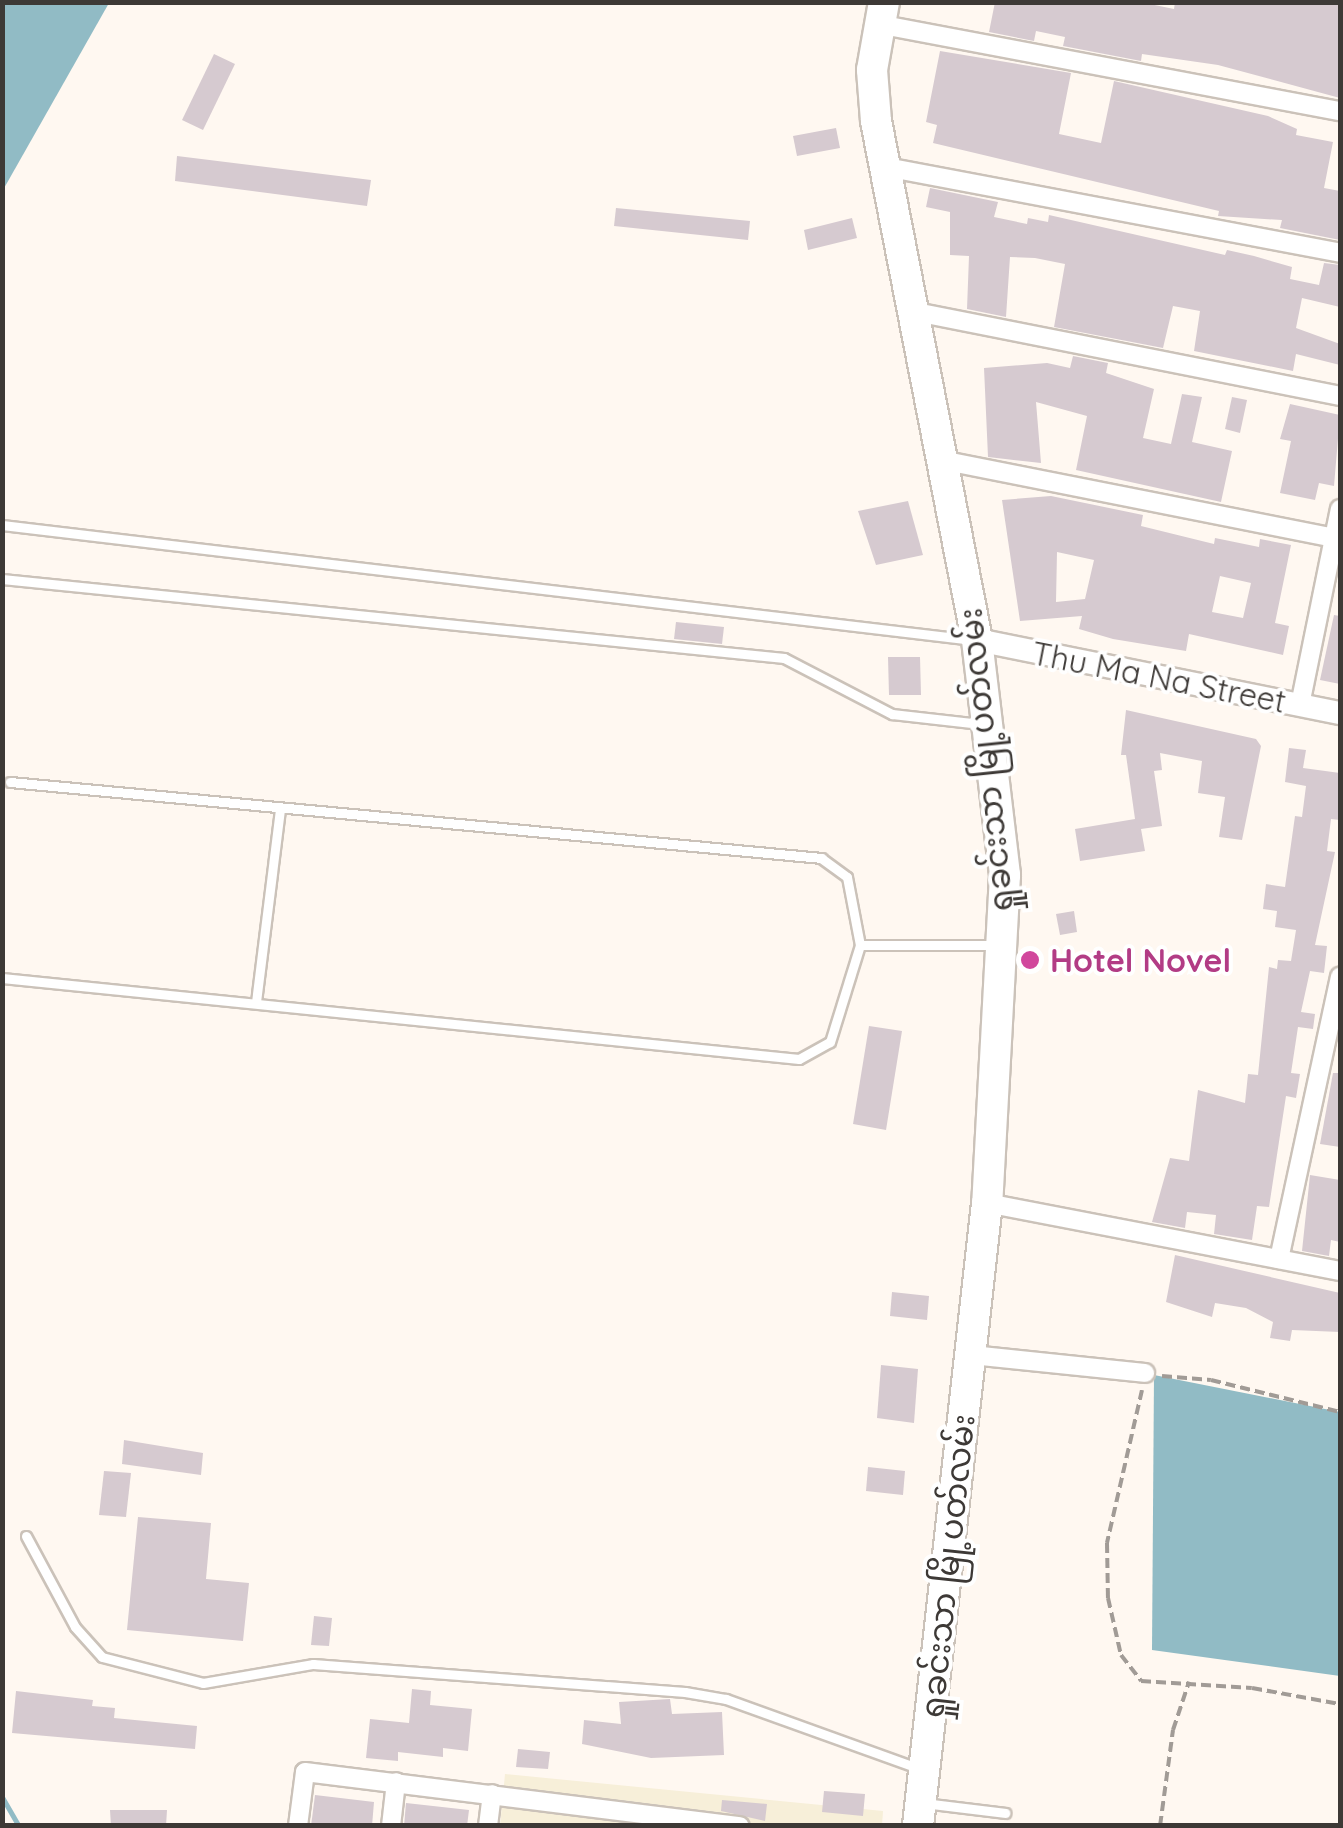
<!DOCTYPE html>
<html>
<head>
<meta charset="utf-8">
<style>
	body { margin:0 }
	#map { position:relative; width:1343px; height:1828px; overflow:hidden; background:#fff8f1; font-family:Quicksand,"Noto Sans Myanmar",sans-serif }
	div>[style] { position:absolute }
	.industrial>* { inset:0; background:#f7efd9 }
	.water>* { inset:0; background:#91bbc5 }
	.stream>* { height:5px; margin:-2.5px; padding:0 2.5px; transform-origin:2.5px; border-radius:2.5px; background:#91bbc5 }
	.building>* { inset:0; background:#d6cad0 }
	.path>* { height:4px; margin-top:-2px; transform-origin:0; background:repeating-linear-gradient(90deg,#a19b96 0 10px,transparent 0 15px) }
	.roads { filter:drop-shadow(2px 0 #cbc2b9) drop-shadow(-2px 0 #cbc2b9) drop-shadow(0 2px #cbc2b9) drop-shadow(0 -2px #cbc2b9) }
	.service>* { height:9px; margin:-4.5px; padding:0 4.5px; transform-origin:4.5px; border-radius:4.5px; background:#fff }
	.minor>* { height:18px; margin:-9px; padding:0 9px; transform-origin:9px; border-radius:9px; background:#fff }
	.tertiary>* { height:22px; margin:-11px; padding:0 11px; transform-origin:11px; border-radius:11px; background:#fff }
	.primary>* { height:30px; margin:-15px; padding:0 15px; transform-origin:15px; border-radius:15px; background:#fff }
	.dots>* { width:28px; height:28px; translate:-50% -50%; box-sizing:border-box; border:5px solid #fff; border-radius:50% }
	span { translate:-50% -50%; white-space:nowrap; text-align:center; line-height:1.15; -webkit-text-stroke:8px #fff; paint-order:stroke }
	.street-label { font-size:32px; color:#3d3936 }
	.hotel-label { font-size:32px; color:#b23c85; font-weight:700 }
	.left { translate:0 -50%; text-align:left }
	.frame { position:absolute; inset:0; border:5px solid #3d3936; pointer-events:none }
</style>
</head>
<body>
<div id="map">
	<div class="industrial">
		<div style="clip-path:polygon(505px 1774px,883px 1811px,882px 1826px,500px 1826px)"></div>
	</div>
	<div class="water">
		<div style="clip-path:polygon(3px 2px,109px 3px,3px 190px,2px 3px)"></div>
		<div style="clip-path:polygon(1154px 1375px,1340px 1412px,1340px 1676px,1152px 1650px)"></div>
	</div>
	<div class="stream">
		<div style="left:2px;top:1797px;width:34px;rotate:60deg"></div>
	</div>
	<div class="building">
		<div style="clip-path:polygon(995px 2px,1140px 2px,1174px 9px,1175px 2px,1340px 2px,1340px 98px,1218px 65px,1142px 54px,1141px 61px,1063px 46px,1065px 37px,1036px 31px,1034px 41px,989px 32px)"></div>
		<div style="clip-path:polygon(940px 51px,1071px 73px,1059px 134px,1101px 143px,1114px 81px,1268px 116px,1297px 129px,1296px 135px,1333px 142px,1324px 188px,1340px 191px,1340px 240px,1280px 228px,1282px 220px,1218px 216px,1219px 211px,933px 143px,937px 125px,926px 122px)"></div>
		<div style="clip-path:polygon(214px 54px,235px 64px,203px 130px,182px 120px)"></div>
		<div style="clip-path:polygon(836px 128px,840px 148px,797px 156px,793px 136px)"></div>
		<div style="clip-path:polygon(177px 156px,371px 180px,367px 206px,175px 181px)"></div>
		<div style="clip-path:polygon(930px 188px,998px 202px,994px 217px,1027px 224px,1028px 218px,1048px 222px,1049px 215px,1225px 255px,1227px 250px,1254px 256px,1292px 267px,1290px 279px,1319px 285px,1324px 263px,1340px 265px,1340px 307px,1302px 298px,1296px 328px,1340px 344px,1340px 365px,1296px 354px,1293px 371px,1194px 351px,1200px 311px,1173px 306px,1163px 348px,1054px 327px,1065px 264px,1035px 258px,1010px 257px,1006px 317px,967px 309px,969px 256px,950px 255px,950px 212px,926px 207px)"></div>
		<div style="clip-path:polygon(616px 208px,750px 221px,748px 240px,614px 226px)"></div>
		<div style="clip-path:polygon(852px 218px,857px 238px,808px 250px,804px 230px)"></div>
		<div style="clip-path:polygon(1073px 356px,1108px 363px,1106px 373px,1154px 389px,1143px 438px,1171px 444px,1182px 394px,1202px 397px,1192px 442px,1232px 451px,1221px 502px,1076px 470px,1087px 416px,1036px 402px,1041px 463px,988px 457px,984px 368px,1047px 363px,1070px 368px)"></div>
		<div style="clip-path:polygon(1232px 397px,1247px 400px,1240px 433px,1225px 429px)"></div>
		<div style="clip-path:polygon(1290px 404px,1340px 415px,1334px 486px,1319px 483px,1315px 500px,1280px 493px,1291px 441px,1280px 439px)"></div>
		<div style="clip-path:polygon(evenodd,1051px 496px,1143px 515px,1141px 526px,1214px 544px,1215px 538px,1259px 547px,1260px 539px,1291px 545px,1275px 623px,1289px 626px,1283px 655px,1189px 634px,1186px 651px,1113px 639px,1079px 629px,1082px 616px,1020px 621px,1002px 500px,1051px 496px,1057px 552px,1094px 560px,1085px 599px,1056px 602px,1057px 552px,1051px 496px,1220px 576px,1251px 583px,1243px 618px,1212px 612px,1220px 576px)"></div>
		<div style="clip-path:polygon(908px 501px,923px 555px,876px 565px,858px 511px)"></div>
		<div style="clip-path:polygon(1334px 615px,1340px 616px,1340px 684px,1320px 680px)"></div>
		<div style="clip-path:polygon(676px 622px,724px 627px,722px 644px,674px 639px)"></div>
		<div style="clip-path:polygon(888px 657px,920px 657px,921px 695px,889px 695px)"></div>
		<div style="clip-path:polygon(1126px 710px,1256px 739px,1261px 746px,1242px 840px,1219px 837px,1225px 797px,1198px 793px,1202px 761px,1160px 753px,1162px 770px,1154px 771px,1162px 826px,1141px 829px,1145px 851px,1080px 861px,1075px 829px,1135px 819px,1126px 755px,1121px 755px)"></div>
		<div style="clip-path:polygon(1289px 748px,1306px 750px,1303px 768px,1340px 773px,1340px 820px,1331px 819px,1327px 851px,1335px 852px,1315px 945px,1327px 946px,1324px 973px,1310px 971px,1301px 1012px,1315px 1014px,1313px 1029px,1298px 1027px,1291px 1073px,1300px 1074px,1296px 1098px,1286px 1096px,1269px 1207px,1257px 1206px,1252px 1240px,1214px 1234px,1216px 1215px,1187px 1212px,1185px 1228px,1152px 1222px,1170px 1158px,1189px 1161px,1198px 1090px,1245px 1103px,1248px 1074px,1258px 1075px,1269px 967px,1277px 969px,1278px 960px,1291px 961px,1296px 930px,1275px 927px,1277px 911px,1263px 909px,1266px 884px,1285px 887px,1295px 816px,1302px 817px,1306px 786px,1285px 782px)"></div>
		<div style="clip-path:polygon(1074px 911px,1077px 932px,1060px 935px,1056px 914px)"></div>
		<div style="clip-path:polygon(869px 1026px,902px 1031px,886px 1130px,853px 1124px)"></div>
		<div style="clip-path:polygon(1333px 1073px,1340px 1073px,1340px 1147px,1320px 1144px)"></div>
		<div style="clip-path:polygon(1310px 1175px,1340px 1180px,1340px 1242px,1331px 1240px,1329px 1256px,1302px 1251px)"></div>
		<div style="clip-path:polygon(1175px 1255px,1340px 1293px,1340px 1332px,1292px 1330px,1290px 1341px,1270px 1338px,1273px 1322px,1246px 1308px,1215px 1303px,1212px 1317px,1166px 1302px)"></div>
		<div style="clip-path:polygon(892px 1292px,929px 1296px,927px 1320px,890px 1316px)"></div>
		<div style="clip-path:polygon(881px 1365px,918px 1369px,914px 1423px,877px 1418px)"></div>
		<div style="clip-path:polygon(124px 1440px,203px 1453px,201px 1475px,122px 1464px)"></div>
		<div style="clip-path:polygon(868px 1467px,905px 1471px,903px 1495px,866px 1491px)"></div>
		<div style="clip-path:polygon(104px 1471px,131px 1473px,126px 1517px,99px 1515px)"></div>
		<div style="clip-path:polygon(138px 1517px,211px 1523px,206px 1579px,249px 1583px,243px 1641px,127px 1630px)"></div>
		<div style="clip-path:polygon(314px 1616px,332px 1618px,329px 1646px,311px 1645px)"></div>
		<div style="clip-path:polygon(412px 1689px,431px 1691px,430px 1705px,472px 1709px,468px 1751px,443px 1748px,443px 1757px,398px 1752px,398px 1761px,366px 1758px,370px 1719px,409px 1723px)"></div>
		<div style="clip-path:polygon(16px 1691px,93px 1700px,92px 1706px,115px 1708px,114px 1718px,197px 1726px,195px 1749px,12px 1733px)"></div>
		<div style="clip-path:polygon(670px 1699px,672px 1714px,722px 1712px,724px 1755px,651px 1758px,582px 1744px,584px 1720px,621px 1724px,619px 1702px)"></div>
		<div style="clip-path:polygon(518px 1749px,550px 1752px,548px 1769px,516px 1767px)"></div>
		<div style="clip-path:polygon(824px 1791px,865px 1794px,863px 1816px,822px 1812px)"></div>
		<div style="clip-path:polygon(315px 1795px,374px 1802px,372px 1826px,311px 1826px)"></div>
		<div style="clip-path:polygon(722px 1800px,767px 1804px,765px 1821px,721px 1811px)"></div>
		<div style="clip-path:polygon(406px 1803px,469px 1810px,467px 1826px,404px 1826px)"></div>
		<div style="clip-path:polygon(110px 1810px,167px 1810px,166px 1826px,111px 1826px)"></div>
	</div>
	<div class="path">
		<div style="left:1162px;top:1376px;width:49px;rotate:4.7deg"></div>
		<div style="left:1211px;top:1380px;width:133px;rotate:13.9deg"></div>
		<div style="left:1142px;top:1390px;width:157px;rotate:102.9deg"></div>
		<div style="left:1107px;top:1543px;width:55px;rotate:89deg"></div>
		<div style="left:1108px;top:1598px;width:58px;rotate:77.2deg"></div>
		<div style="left:1121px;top:1655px;width:33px;rotate:52deg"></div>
		<div style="left:1141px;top:1681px;width:111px;rotate:3.6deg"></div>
		<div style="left:1252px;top:1688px;width:89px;rotate:10.3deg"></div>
		<div style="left:1160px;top:1826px;width:97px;rotate:-82.3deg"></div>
		<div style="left:1173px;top:1730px;width:51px;rotate:-71.6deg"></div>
	</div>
	<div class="roads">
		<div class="service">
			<div style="left:2px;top:525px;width:978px;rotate:6.75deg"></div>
			<div style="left:2px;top:579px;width:786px;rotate:5.77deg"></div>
			<div style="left:784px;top:658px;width:122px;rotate:27.4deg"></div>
			<div style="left:892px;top:714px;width:89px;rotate:6.5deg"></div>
			<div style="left:10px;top:782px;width:815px;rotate:5.35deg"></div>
			<div style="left:821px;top:858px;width:32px;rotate:36deg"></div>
			<div style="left:847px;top:877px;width:69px;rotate:79.2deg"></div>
			<div style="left:2px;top:978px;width:801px;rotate:5.8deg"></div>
			<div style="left:799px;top:1059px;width:35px;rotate:-29deg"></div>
			<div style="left:830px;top:1042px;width:102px;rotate:-72.8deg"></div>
			<div style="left:860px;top:945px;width:137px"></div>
			<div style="left:256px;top:1002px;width:194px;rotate:-82.9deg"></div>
			<div style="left:26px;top:1536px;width:103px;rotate:61.7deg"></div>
			<div style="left:75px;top:1627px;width:40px;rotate:48deg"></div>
			<div style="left:102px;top:1657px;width:104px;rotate:14.4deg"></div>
			<div style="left:203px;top:1683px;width:112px;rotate:-9.8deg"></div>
			<div style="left:313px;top:1664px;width:373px;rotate:4.3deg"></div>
			<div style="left:685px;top:1692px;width:42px;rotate:9.7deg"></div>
			<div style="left:726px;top:1699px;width:204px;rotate:19.8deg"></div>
			<div style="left:924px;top:1803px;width:82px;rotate:7deg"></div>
		</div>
		<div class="minor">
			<div style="left:878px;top:24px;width:470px;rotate:10.7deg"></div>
			<div style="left:886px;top:167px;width:462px;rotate:10.7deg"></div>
			<div style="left:916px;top:312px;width:432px;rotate:11.2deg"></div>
			<div style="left:941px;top:460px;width:407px;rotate:11.2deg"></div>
			<div style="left:1300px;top:705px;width:200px;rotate:-78.5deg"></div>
			<div style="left:987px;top:1203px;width:359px;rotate:10.9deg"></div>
			<div style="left:1279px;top:1259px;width:289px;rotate:-77.8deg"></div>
			<div style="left:971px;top:1355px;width:175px;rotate:5.9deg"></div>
			<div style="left:298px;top:1826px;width:54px;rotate:-82.6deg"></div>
			<div style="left:305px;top:1772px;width:438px;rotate:7.1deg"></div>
			<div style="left:391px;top:1826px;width:44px;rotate:-83.5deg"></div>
			<div style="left:488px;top:1826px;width:32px;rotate:-83deg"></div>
		</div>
		<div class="tertiary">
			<div style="left:977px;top:640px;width:370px;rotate:11.4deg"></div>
		</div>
		<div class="primary">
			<div style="left:884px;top:2px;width:69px;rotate:100deg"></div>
			<div style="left:872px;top:70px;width:51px;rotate:85.5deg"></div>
			<div style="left:876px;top:121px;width:529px;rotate:78.99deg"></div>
			<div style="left:977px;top:640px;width:237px;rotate:83.2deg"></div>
			<div style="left:1005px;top:875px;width:328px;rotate:93.1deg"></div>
			<div style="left:987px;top:1203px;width:627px;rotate:96.32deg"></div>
		</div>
	</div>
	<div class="dots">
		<div style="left:1030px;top:960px;background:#d1479c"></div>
	</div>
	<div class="street-label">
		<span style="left:1159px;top:677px;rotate:11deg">Thu Ma Na Street</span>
		<span style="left:986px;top:761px;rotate:-96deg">ရှုခင်းသာ မြို့ပတ်လမ်း</span>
		<span style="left:947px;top:1567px;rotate:-84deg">ရှုခင်းသာ မြို့ပတ်လမ်း</span>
	</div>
	<div class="hotel-label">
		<span class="left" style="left:1050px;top:960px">Hotel Novel</span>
	</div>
	<div class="frame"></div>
</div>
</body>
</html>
